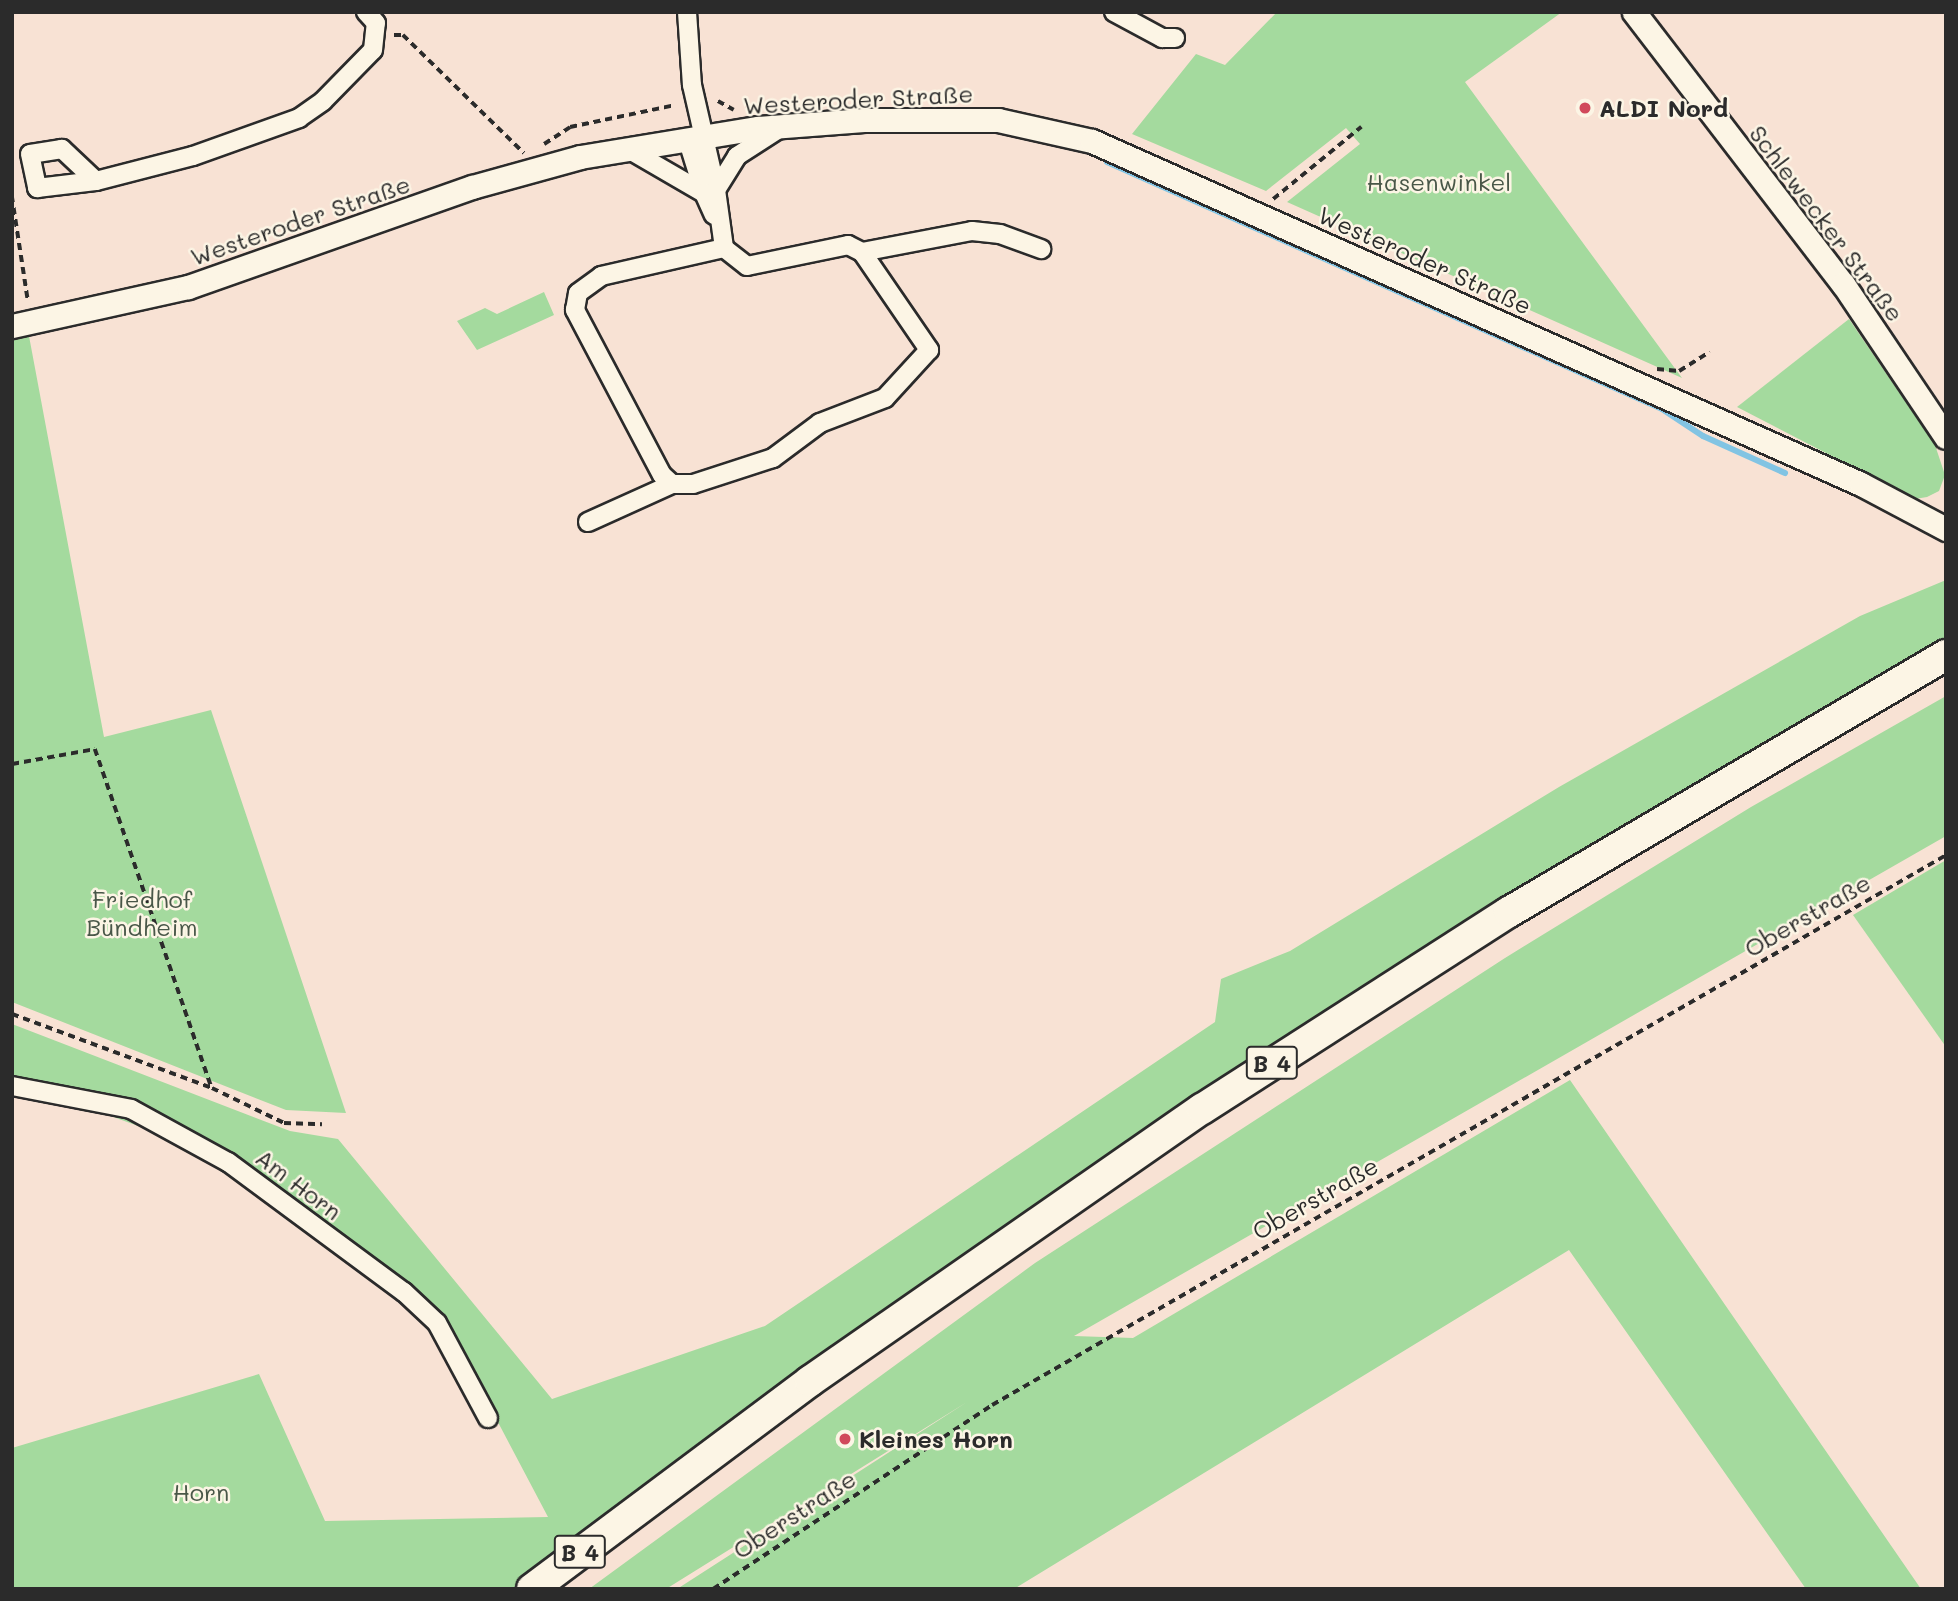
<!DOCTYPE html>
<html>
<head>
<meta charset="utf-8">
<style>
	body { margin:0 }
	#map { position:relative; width:1958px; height:1601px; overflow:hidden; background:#f8e2d4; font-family:Mali,sans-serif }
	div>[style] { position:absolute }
	.green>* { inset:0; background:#a4da9e }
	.stream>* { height:6px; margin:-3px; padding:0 3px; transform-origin:3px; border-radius:3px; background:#82c4e3 }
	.path>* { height:3.5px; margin-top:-1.75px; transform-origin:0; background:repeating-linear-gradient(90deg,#2b2b2b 0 7px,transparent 0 12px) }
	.roads { filter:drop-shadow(2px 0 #2b2b2b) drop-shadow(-2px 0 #2b2b2b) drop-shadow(0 2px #2b2b2b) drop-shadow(0 -2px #2b2b2b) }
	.minor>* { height:18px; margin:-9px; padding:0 9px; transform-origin:9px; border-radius:9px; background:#fcf5e5 }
	.tertiary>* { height:23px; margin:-11.5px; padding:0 11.5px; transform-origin:11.5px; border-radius:11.5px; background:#fcf5e5 }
	.trunk>* { height:30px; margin:-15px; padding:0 15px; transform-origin:15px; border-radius:15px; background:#fcf5e5 }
	.dots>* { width:19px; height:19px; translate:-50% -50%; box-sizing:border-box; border:4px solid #fcf5e5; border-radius:50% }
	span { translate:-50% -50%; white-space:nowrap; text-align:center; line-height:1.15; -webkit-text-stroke:5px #fcf5e5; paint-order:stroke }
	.shield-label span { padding:2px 5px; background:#fcf5e5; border:2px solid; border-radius:5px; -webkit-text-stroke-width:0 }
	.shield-label { font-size:23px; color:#2b2b2b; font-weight:700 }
	.street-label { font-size:24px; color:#2b2b2b }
	.poi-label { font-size:24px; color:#2b2b2b; font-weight:700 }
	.left { translate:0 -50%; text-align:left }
	.park-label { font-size:24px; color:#495748 }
	.frame { position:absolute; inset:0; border:14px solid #2b2b2b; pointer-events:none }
</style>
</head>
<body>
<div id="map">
	<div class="green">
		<div style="clip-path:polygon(1277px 12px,1562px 12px,1465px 82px,1682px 378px,1287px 202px,1360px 144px,1346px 128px,1266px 191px,1132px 134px,1196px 54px,1225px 65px)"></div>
		<div style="clip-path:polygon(544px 292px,554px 315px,477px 350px,457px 321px,485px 308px,497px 314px)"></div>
		<div style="clip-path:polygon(1849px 319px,1935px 445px,1945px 475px,1939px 491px,1927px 497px,1915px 499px,1737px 407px)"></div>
		<div style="clip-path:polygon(29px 336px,104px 737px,211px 710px,346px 1113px,286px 1110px,12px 1002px,12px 338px)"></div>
		<div style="clip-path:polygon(1946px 580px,1946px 644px,1364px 987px,930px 1277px,512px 1589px,12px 1589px,12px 1448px,259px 1374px,325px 1521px,548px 1517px,442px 1316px,182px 1142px,12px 1080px,12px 1024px,290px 1131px,338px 1139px,552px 1399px,765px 1326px,1215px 1022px,1221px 979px,1290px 951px,1559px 787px,1860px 616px)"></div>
		<div style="clip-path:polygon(1946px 696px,1946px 836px,1074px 1336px,1133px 1338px,1570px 1080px,1921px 1589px,1806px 1589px,1569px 1250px,1014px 1589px,677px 1589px,967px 1402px,666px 1589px,589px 1589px,1035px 1263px,1505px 958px,1751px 807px)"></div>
		<div style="clip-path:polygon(1946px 860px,1946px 1047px,1853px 915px)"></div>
	</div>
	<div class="stream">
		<div style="left:1107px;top:162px;width:607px;rotate:23.99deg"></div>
		<div style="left:1662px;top:409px;width:49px;rotate:33.4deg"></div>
		<div style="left:1703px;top:436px;width:90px;rotate:24.3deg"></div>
	</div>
	<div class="path">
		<div style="left:394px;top:35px;width:9px"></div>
		<div style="left:403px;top:35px;width:169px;rotate:44.3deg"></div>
		<div style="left:718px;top:101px;width:18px;rotate:29deg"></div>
		<div style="left:544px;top:144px;width:31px;rotate:-33deg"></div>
		<div style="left:570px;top:127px;width:107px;rotate:-11.8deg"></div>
		<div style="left:12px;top:196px;width:105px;rotate:81.3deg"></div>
		<div style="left:1273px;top:199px;width:114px;rotate:-39.3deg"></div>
		<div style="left:1657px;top:369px;width:22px;rotate:5deg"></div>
		<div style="left:1679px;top:371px;width:36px;rotate:-32deg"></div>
		<div style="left:12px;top:764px;width:84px;rotate:-10.2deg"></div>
		<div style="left:95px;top:749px;width:359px;rotate:71deg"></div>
		<div style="left:12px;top:1014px;width:213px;rotate:20.3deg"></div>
		<div style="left:212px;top:1088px;width:80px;rotate:25.9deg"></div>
		<div style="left:284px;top:1123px;width:38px;rotate:2deg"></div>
		<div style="left:713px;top:1589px;width:334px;rotate:-33.4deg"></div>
		<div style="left:992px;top:1405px;width:1101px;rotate:-29.96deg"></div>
	</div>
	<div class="roads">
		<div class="minor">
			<div style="left:687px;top:12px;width:73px;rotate:86.1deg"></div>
			<div style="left:692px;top:85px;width:108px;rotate:77.1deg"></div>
			<div style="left:716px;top:190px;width:59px;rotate:82.1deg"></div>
			<div style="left:724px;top:248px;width:29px;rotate:38deg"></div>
			<div style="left:747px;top:266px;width:103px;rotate:-11.7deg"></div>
			<div style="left:848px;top:245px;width:16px;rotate:27deg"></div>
			<div style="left:862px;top:252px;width:119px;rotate:55.6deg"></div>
			<div style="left:929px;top:350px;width:65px;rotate:132.5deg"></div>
			<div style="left:885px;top:398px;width:70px;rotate:159deg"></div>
			<div style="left:820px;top:423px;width:59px;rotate:143.3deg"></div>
			<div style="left:773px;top:458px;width:84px;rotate:162deg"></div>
			<div style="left:693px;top:484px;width:21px;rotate:180deg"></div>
			<div style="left:672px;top:484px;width:13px;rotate:-138deg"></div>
			<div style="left:662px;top:475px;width:187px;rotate:-117.8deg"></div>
			<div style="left:575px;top:310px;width:17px;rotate:-80deg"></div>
			<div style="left:578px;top:293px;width:29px;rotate:-36deg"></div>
			<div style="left:601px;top:276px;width:126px;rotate:-12.8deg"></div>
			<div style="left:1114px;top:12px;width:55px;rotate:28.4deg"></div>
			<div style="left:1162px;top:38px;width:13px"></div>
			<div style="left:687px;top:138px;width:58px;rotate:72.8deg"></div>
			<div style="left:628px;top:149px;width:88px;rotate:30.1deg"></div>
			<div style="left:704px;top:193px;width:24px;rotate:66deg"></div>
			<div style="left:96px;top:181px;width:47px;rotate:-136.7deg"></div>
			<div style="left:62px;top:149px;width:32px;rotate:171deg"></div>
			<div style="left:30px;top:154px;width:35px;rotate:78deg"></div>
			<div style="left:37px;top:188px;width:59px;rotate:-6.8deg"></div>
			<div style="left:96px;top:181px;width:100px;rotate:-14.5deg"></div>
			<div style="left:193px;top:156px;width:113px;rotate:-19.7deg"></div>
			<div style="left:299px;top:118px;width:29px;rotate:-35deg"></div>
			<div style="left:323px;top:101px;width:71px;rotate:-45.6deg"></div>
			<div style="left:373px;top:50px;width:27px;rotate:-84deg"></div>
			<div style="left:376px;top:23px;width:15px;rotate:-132deg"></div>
			<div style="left:716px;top:190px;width:40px;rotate:-58deg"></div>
			<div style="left:737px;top:156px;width:54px;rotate:-32.8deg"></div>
			<div style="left:862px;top:252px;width:112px;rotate:-10.8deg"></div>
			<div style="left:972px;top:231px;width:28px;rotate:6deg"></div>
			<div style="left:1000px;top:234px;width:44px;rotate:20.1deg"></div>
			<div style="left:588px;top:522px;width:92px;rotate:-24.3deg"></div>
			<div style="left:12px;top:1086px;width:121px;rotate:10.9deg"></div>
			<div style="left:131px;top:1109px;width:111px;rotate:28.7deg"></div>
			<div style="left:228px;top:1162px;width:219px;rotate:36.5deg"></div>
			<div style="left:404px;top:1292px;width:45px;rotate:43.2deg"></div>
			<div style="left:437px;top:1323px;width:108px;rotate:61.8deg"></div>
		</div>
		<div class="tertiary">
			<div style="left:1634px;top:12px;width:343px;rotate:52.5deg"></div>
			<div style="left:1843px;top:284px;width:184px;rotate:56.1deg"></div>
			<div style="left:12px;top:326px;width:180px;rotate:-12.5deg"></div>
			<div style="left:188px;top:287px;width:301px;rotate:-19.4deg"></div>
			<div style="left:472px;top:187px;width:112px;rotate:-15.5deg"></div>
			<div style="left:580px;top:157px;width:180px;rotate:-9.3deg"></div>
			<div style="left:758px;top:128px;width:106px;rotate:-4.3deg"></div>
			<div style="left:864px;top:120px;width:134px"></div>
			<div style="left:998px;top:120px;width:96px;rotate:12.6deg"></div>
			<div style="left:1092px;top:141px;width:842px;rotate:24.04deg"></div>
			<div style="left:1861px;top:484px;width:96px;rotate:27.9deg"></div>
		</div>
		<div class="trunk">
			<div style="left:532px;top:1589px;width:347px;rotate:-36.8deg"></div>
			<div style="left:810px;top:1381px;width:477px;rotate:-34.8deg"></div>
			<div style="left:1202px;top:1109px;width:365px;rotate:-32.7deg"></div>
			<div style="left:1509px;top:912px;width:507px;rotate:-30.46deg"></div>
		</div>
	</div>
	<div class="dots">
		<div style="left:1585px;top:108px;background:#d1495b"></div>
		<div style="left:845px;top:1439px;background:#d1495b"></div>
	</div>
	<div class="shield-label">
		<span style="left:1272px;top:1063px">B 4</span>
		<span style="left:580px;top:1552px">B 4</span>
	</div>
	<div class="street-label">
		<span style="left:858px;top:99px;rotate:-3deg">Westeroder Straße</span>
		<span style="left:300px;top:220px;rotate:-19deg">Westeroder Straße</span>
		<span style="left:1827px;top:223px;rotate:53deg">Schlewecker Straße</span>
		<span style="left:1425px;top:260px;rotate:24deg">Westeroder Straße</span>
		<span style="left:1807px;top:915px;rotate:-30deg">Oberstraße</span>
		<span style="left:299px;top:1184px;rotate:37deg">Am Horn</span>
		<span style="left:1315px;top:1198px;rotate:-30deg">Oberstraße</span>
		<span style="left:794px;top:1514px;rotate:-33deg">Oberstraße</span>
	</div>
	<div class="poi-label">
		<span class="left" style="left:1599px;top:108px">ALDI Nord</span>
		<span class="left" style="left:859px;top:1439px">Kleines Horn</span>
	</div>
	<div class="park-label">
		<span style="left:1439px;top:182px">Hasenwinkel</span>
		<span style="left:142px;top:913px">Friedhof<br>Bündheim</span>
		<span style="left:201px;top:1492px">Horn</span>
	</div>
	<div class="frame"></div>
</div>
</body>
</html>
